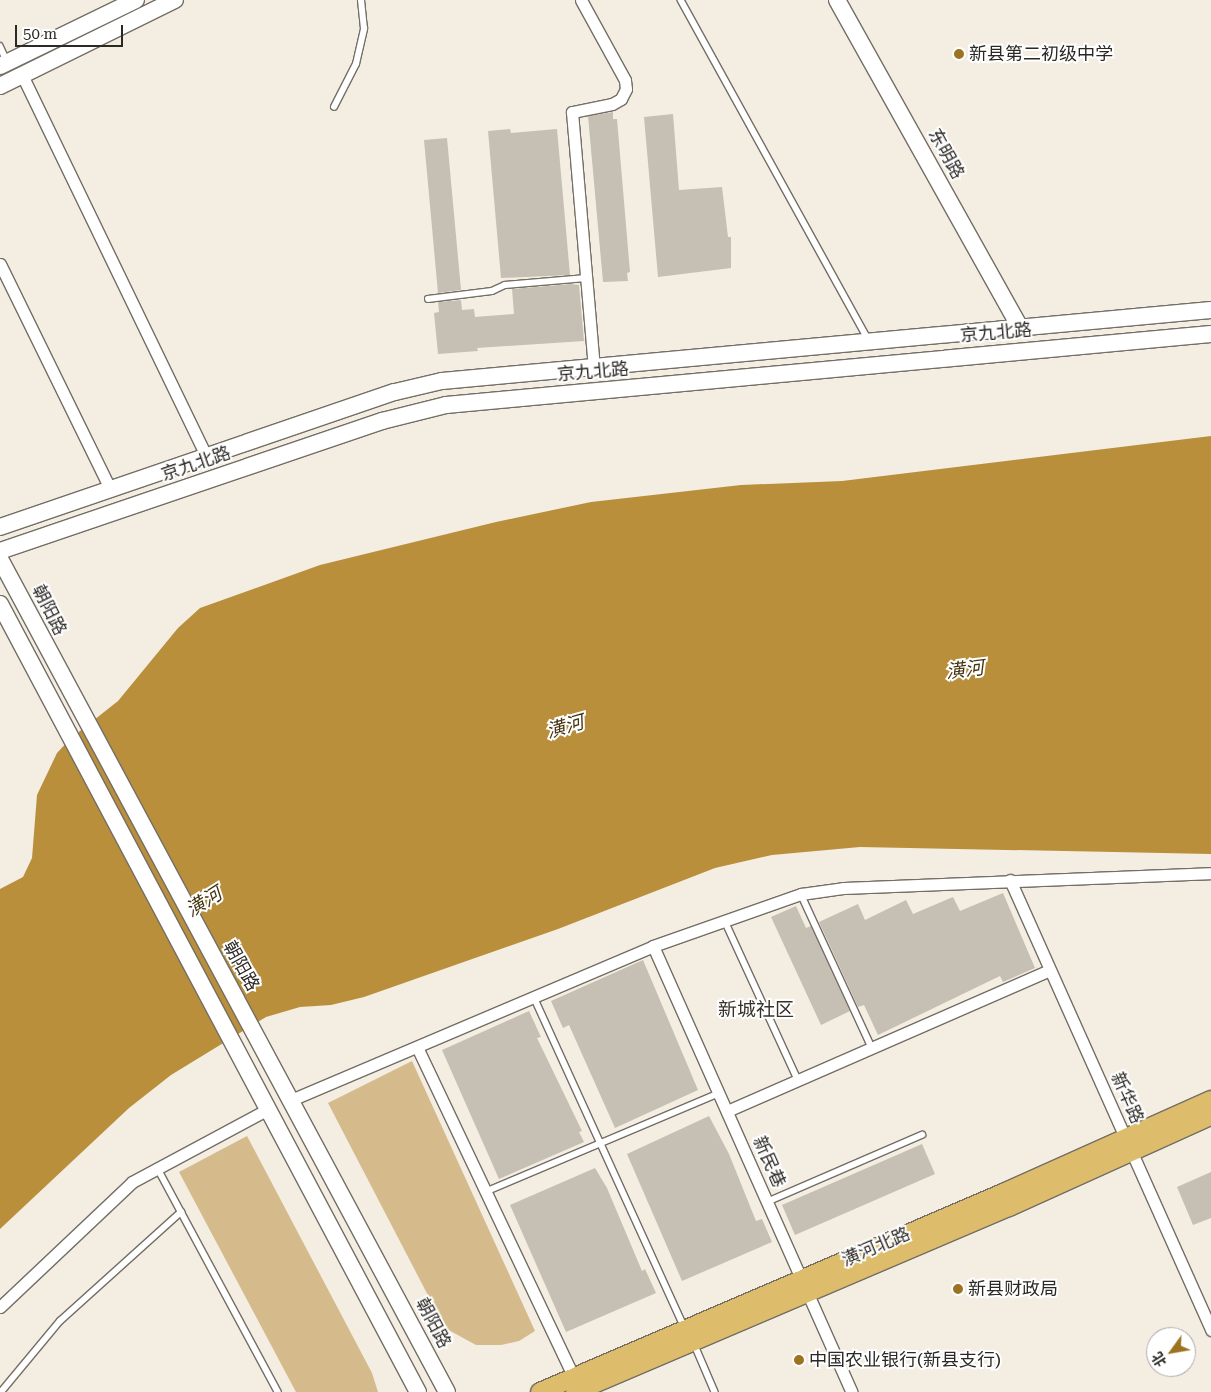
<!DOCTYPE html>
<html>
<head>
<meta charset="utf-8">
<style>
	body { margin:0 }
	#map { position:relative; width:1211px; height:1392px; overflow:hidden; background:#f3ede2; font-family:"Roboto Serif","Noto Sans SC",serif }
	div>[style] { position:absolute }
	.green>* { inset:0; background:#d5ba8c }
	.water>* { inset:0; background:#ba8f3c }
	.building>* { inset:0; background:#c5bfb4 }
	.roads { filter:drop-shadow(1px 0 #746e65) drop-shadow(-1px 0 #746e65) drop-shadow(0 1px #746e65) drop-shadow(0 -1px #746e65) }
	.lane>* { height:5.5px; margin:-2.75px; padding:0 2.75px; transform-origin:2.75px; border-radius:2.75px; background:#fff }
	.street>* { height:11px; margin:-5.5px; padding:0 5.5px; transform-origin:5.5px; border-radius:5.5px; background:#fff }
	.secondary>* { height:16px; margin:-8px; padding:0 8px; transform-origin:8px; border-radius:8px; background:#fff }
	.primary>* { height:18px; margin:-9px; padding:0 9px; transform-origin:9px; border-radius:9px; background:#ddbc6b }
	.dots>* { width:14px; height:14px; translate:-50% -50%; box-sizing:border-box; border:2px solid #fff; border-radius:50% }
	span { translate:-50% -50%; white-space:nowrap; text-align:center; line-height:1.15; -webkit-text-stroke:4px #fff; paint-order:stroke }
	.poi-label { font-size:18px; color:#2b2925 }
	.left { translate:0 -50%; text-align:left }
	.street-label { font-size:18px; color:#2b2925 }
	.water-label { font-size:19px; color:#45330f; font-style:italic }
	.neighbourhood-label { font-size:19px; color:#37322a }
	.north { position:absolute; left:1146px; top:1327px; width:50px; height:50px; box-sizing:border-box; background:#fff; border:1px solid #aaa9a8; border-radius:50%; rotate:238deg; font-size:14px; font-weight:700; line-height:20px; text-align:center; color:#2b2925 }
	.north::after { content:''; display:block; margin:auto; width:18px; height:22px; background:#9c7421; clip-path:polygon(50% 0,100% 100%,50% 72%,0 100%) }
	.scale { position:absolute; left:15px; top:25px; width:108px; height:22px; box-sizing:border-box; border:2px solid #2b2925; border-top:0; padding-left:6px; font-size:15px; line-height:18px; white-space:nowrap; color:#2b2925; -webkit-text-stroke:4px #fff; paint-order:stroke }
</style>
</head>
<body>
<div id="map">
	<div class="green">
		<div style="clip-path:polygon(412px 1061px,535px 1331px,519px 1341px,501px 1345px,476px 1345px,445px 1328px,328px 1103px)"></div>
		<div style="clip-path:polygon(247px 1136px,372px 1373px,378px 1392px,296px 1392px,179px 1172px)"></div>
	</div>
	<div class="water">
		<div style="clip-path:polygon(1211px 436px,1211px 854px,860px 847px,772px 855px,715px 868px,558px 929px,364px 997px,331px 1005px,300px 1007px,266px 1017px,171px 1075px,129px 1108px,0 1229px,0 889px,23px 877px,32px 858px,37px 795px,57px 753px,70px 739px,118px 701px,178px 628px,200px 608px,320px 565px,496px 522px,591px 502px,741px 485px,842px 481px)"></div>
	</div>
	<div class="building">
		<div style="clip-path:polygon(613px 112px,613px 119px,617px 119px,630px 272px,627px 273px,628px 281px,603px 282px,588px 116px)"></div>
		<div style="clip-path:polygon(673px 114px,679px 190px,722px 187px,728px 237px,731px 237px,731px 268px,658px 277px,644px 117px)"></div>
		<div style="clip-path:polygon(510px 129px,511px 133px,557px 129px,570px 275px,501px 278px,488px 131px)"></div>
		<div style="clip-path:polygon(447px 138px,461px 290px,438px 293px,424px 140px)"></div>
		<div style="clip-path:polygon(571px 284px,579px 285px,584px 341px,477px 348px,478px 351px,438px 354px,434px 313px,439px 312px,438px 302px,461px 300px,462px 310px,474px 309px,475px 317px,514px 314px,512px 289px)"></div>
		<div style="clip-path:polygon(1003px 893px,1035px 968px,1003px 982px,1000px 976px,878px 1035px,864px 1005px,858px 1007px,819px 922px,858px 904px,865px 920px,906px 900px,913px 914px,953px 897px,960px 911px)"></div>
		<div style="clip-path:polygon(796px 906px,806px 928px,811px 926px,850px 1011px,821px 1025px,771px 917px)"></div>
		<div style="clip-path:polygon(643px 960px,698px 1090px,615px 1128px,569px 1025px,563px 1028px,551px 1001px)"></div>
		<div style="clip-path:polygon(529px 1011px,541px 1037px,537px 1038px,582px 1131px,579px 1132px,584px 1142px,499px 1179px,442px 1050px)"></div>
		<div style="clip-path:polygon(709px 1116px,729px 1154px,756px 1221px,762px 1219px,772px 1242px,682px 1281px,627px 1154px)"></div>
		<div style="clip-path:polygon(922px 1144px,935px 1174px,795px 1235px,782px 1205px)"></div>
		<div style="clip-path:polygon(595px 1168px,607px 1188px,642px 1271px,645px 1269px,656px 1293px,566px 1332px,510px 1205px)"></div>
		<div style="clip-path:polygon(1211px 1172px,1211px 1218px,1193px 1225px,1177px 1187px)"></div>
	</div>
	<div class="roads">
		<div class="lane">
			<div style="left:681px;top:0;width:387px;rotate:61.1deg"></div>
			<div style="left:0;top:46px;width:17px;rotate:65deg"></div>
			<div style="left:334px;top:107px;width:48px;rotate:-62.9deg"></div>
			<div style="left:356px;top:64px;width:36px;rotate:-77deg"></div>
			<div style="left:364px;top:29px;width:29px;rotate:-96deg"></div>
			<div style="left:428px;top:299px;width:64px;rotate:-7.1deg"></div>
			<div style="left:492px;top:291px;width:14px;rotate:-25deg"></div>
			<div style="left:505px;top:285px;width:81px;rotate:-4.9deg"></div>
			<div style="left:801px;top:894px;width:170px;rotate:65.2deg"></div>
			<div style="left:725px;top:921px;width:175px;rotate:65.3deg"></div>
			<div style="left:534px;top:997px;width:364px;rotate:65.5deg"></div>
			<div style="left:157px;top:1167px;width:255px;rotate:61.7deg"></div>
			<div style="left:485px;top:1192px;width:254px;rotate:-22.9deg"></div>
			<div style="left:767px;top:1202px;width:169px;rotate:-23.4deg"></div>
			<div style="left:694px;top:1343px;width:53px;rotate:66.8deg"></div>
			<div style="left:1px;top:1392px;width:92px;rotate:-50.3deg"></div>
			<div style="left:60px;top:1321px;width:163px;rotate:-42deg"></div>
		</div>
		<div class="street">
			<div style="left:581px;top:0;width:91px;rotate:61.2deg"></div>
			<div style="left:625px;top:80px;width:9px;rotate:84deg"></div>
			<div style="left:626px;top:89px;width:11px;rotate:117deg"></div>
			<div style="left:621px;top:99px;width:10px;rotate:151deg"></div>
			<div style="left:612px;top:104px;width:41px;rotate:168.7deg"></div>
			<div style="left:572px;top:112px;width:257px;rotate:85.1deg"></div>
			<div style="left:22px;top:75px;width:424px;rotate:64.2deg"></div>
			<div style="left:0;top:264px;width:250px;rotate:63.9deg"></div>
			<div style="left:1010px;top:880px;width:493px;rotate:65.9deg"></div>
			<div style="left:653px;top:946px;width:488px;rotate:66deg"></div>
			<div style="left:417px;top:1047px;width:364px;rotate:64.6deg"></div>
			<div style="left:291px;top:1100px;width:393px;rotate:-23deg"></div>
			<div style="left:653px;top:946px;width:157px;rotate:-19.4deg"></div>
			<div style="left:801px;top:894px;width:42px;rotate:-8.1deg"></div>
			<div style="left:843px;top:888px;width:368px;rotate:-2.3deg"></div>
			<div style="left:727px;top:1111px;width:352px;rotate:-23.6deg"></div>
			<div style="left:0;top:1307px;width:182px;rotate:-43.4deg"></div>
			<div style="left:132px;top:1182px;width:154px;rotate:-28.2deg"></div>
		</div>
		<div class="secondary">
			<div style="left:837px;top:0;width:375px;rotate:60.8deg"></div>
			<div style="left:0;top:66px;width:151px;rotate:-25.9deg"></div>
			<div style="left:0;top:86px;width:195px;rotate:-26.2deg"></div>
			<div style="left:0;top:527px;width:417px;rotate:-18.9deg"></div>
			<div style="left:395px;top:392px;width:48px;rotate:-13.2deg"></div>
			<div style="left:442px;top:381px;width:772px;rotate:-5.28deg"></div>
			<div style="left:0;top:551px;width:404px;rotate:-18.8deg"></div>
			<div style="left:382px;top:421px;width:66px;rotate:-14deg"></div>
			<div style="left:446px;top:405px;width:768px;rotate:-5.3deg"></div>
			<div style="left:0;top:559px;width:945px;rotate:61.78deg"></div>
			<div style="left:0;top:604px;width:892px;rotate:62.06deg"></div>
		</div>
		<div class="primary">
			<div style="left:540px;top:1392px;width:504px;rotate:-23.26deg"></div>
			<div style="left:1003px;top:1193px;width:228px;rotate:-24.1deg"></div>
			<div style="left:575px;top:1392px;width:472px;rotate:-23.1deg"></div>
			<div style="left:1009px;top:1207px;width:222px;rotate:-24.3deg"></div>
		</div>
	</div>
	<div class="dots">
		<div style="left:959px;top:54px;background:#9c7421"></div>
		<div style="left:958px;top:1289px;background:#9c7421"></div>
		<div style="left:799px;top:1360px;background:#9c7421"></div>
	</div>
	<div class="poi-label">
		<span class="left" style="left:969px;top:54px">新县第二初级中学</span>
		<span class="left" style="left:968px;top:1289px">新县财政局</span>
		<span class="left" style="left:809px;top:1360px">中国农业银行(新县支行)</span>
	</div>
	<div class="street-label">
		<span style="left:946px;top:154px;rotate:61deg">东明路</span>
		<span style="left:996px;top:333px;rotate:-5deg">京九北路</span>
		<span style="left:593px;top:372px;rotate:-5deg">京九北路</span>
		<span style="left:196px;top:464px;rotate:-19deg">京九北路</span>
		<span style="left:49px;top:610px;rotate:63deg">朝阳路</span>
		<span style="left:241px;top:966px;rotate:61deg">朝阳路</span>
		<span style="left:1127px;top:1098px;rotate:66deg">新华路</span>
		<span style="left:769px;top:1162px;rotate:66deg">新民巷</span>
		<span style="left:876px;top:1247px;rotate:-23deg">潢河北路</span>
		<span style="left:433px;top:1323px;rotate:62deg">朝阳路</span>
	</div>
	<div class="water-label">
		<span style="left:965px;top:670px;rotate:-7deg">潢河</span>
		<span style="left:565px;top:727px;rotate:-16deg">潢河</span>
		<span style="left:204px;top:902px;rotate:-32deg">潢河</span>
	</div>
	<div class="neighbourhood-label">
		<span style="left:756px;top:1010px">新城社区</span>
	</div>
	<div class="north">北</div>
	<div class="scale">50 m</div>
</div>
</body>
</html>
